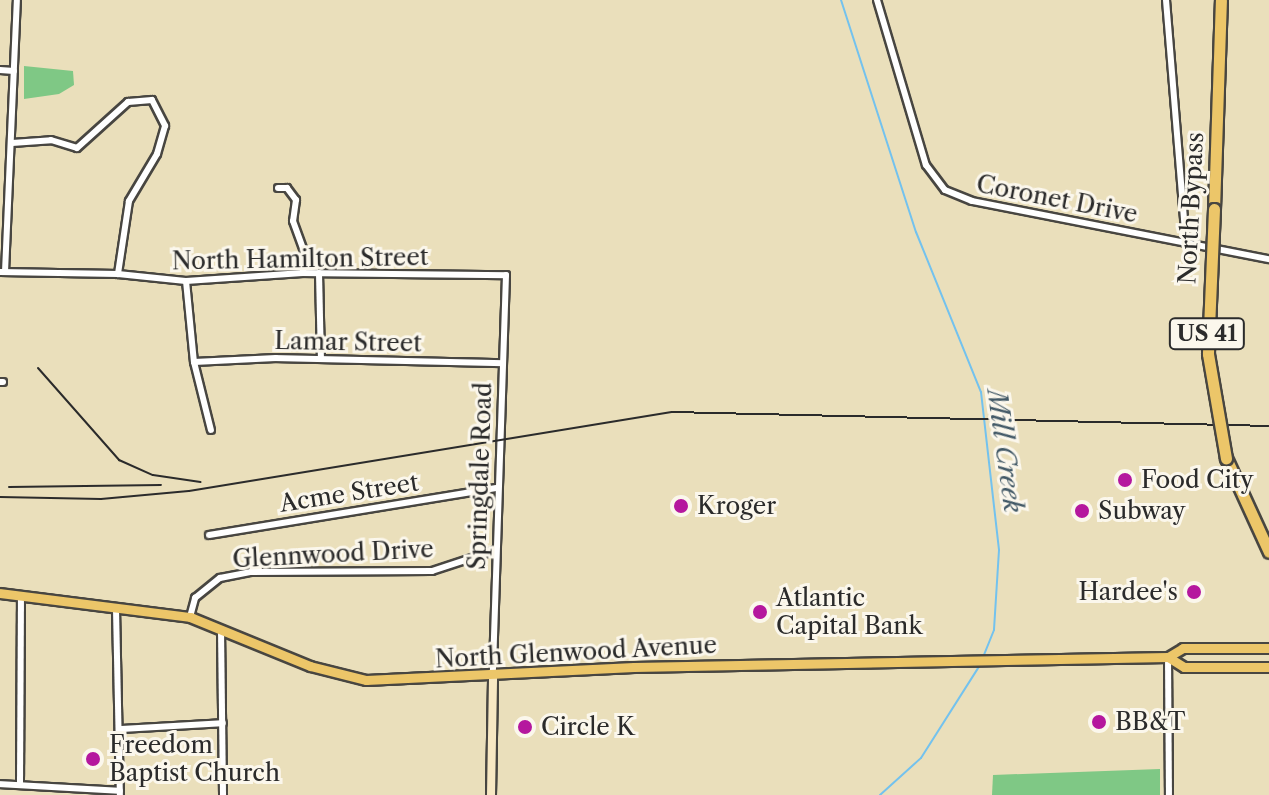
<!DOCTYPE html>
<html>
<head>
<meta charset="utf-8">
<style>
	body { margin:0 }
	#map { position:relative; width:1269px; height:795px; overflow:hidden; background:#eadfbb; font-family:"Libre Caslon Text",serif }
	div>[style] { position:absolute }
	.green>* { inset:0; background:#7fc885 }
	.stream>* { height:2px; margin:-1px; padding:0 1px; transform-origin:1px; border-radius:1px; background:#73c2ee }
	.roads { filter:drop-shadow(2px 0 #484641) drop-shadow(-2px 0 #484641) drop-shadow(0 2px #484641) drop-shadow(0 -2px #484641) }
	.street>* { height:6px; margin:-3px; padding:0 3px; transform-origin:3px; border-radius:3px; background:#fff }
	.secondary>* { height:8px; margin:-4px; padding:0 4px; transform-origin:4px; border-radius:4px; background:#f7e8c3 }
	.primary>* { height:9px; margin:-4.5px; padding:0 4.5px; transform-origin:4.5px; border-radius:4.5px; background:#ecc669 }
	.highway>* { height:11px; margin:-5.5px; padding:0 5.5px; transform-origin:5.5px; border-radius:5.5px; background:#ecc669 }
	.rail>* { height:2px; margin:-1px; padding:0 1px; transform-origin:1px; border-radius:1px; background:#2b2b2b }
	.bridges { filter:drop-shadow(2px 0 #484641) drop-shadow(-2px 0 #484641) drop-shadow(0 2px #484641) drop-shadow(0 -2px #484641) }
	.highway-bridge>* { height:11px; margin:-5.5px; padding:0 5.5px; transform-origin:5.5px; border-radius:5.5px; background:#ecc669 }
	.dots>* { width:22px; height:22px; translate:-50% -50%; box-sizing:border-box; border:4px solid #fbf7ec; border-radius:50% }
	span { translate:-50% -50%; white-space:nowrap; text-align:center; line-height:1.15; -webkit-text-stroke:6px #fbf7ec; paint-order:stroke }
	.shield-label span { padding:2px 6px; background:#fbf7ec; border:2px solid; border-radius:6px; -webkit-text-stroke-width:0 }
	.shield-label { font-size:22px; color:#2b2b2b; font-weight:700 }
	.street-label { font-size:24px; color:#2b2b2b }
	.poi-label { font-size:24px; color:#2b2b2b }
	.left { translate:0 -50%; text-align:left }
	.right { translate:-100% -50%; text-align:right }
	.water-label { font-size:26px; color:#415866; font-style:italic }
</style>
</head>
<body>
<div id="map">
	<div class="green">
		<div style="clip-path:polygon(24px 66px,73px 71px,74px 85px,59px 94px,24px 99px)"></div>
		<div style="clip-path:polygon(1160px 769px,1160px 795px,992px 795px,993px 775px)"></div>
	</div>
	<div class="stream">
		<div style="left:841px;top:0;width:244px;rotate:72.1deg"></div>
		<div style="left:916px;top:232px;width:173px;rotate:67.9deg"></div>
		<div style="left:981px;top:392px;width:159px;rotate:83.5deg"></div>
		<div style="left:999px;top:550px;width:80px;rotate:93.6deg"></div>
		<div style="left:994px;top:630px;width:27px;rotate:112deg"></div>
		<div style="left:880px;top:795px;width:55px;rotate:-42.1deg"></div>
		<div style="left:921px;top:758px;width:110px;rotate:-57.6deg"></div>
	</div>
	<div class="roads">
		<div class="street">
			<div style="left:877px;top:0;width:172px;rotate:73.5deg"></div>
			<div style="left:926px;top:165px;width:31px;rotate:53deg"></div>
			<div style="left:945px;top:190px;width:29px;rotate:22deg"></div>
			<div style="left:972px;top:201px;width:303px;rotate:11.1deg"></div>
			<div style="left:1166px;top:0;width:244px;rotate:85.3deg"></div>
			<div style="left:0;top:70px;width:14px;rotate:4deg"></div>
			<div style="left:12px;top:143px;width:39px;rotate:-4deg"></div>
			<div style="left:51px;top:140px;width:27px;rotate:17deg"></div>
			<div style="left:77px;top:148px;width:69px;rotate:-42deg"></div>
			<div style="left:128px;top:102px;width:24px;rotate:-5deg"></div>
			<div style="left:152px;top:100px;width:29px;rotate:63deg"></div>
			<div style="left:165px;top:126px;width:29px;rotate:106deg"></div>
			<div style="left:157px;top:154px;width:55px;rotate:120.8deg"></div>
			<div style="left:129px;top:201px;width:74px;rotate:98.6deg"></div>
			<div style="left:278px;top:188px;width:9px"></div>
			<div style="left:287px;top:188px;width:15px;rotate:53deg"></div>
			<div style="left:296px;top:200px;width:21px;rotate:98deg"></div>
			<div style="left:293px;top:221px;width:33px;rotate:70deg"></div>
			<div style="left:304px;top:252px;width:21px;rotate:93deg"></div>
			<div style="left:0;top:272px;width:118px;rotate:1deg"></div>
			<div style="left:118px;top:274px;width:68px;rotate:5.9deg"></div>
			<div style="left:186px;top:281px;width:117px;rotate:-3.9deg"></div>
			<div style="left:303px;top:273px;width:203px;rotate:0.6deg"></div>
			<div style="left:506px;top:275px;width:402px;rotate:91.9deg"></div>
			<div style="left:5px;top:272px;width:272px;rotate:-87.5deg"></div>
			<div style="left:319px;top:273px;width:86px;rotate:88.7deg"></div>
			<div style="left:186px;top:281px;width:81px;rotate:84.4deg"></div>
			<div style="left:194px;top:362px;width:70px;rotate:76deg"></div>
			<div style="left:194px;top:362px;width:82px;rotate:-2.8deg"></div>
			<div style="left:276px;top:358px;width:226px;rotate:1.3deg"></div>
			<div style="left:0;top:382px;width:3px"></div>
			<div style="left:209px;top:535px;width:291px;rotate:-9.3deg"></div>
			<div style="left:116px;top:609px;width:186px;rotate:88.8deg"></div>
			<div style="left:190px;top:617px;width:20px;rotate:-75deg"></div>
			<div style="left:195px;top:598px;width:32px;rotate:-39deg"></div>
			<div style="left:220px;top:578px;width:32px;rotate:-11deg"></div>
			<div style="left:251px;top:572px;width:181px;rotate:-0.3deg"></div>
			<div style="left:432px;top:571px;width:67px;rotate:-18.2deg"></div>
			<div style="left:221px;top:629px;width:166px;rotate:89.3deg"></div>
			<div style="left:1168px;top:657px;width:138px;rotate:89.6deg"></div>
			<div style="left:120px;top:729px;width:103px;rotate:-3.3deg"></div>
			<div style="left:0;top:784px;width:120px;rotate:3.3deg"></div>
			<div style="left:20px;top:785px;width:188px;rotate:-89.7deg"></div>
		</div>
		<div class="secondary">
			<div style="left:491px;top:795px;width:118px;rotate:-89deg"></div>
		</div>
		<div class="primary">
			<div style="left:0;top:593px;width:192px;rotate:7.2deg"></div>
			<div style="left:190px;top:617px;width:130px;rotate:22.2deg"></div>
			<div style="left:310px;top:666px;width:58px;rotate:14deg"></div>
			<div style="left:366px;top:680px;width:268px;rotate:-2.8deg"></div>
			<div style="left:634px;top:667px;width:534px;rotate:-1.07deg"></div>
			<div style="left:1168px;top:657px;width:17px;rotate:-31deg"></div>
			<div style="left:1183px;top:648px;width:86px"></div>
			<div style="left:1168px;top:657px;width:19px;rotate:32deg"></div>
			<div style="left:1184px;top:667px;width:85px"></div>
		</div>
		<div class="highway">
			<div style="left:1214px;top:209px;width:209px;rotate:-88.1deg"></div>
			<div style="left:1226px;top:458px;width:103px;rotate:65.4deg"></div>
		</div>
	</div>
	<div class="rail">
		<div style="left:38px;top:368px;width:123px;rotate:48.6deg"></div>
		<div style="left:119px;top:460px;width:37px;rotate:24deg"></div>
		<div style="left:153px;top:475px;width:48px;rotate:8.5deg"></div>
		<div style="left:9px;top:487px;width:152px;rotate:-0.8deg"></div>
		<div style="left:0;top:497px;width:101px;rotate:1.1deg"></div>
		<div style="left:101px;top:499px;width:88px;rotate:-5.2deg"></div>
		<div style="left:189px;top:491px;width:489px;rotate:-9.3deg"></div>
		<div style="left:672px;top:412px;width:597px;rotate:1.34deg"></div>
	</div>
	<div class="bridges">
		<div class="highway-bridge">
			<div style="left:1214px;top:209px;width:145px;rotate:92.4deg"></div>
			<div style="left:1208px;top:354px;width:106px;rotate:80.2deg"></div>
		</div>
	</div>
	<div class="dots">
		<div style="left:1125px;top:480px;background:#b5179e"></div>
		<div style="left:681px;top:506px;background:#b5179e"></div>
		<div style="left:1082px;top:511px;background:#b5179e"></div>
		<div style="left:1194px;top:592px;background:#b5179e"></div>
		<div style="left:760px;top:612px;background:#b5179e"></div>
		<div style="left:1099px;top:722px;background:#b5179e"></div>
		<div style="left:525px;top:727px;background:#b5179e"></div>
		<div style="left:93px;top:759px;background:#b5179e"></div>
	</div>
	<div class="shield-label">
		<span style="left:1207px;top:334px">US 41</span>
	</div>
	<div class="street-label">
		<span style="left:1057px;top:199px;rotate:11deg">Coronet Drive</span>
		<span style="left:1191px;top:208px;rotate:-87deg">North Bypass</span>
		<span style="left:300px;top:259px;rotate:-1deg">North Hamilton Street</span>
		<span style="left:348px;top:342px;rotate:1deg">Lamar Street</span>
		<span style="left:480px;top:476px;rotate:-88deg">Springdale Road</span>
		<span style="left:349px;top:493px;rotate:-9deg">Acme Street</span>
		<span style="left:333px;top:554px;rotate:-3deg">Glennwood Drive</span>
		<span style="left:576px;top:652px;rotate:-3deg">North Glenwood Avenue</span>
	</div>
	<div class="poi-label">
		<span class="left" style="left:1141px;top:480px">Food City</span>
		<span class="left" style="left:697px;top:506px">Kroger</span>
		<span class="left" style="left:1098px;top:511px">Subway</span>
		<span class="right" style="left:1178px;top:592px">Hardee's</span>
		<span class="left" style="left:776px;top:612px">Atlantic<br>Capital Bank</span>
		<span class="left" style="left:1115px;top:722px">BB&amp;T</span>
		<span class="left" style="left:541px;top:727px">Circle K</span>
		<span class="left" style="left:109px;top:759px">Freedom<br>Baptist Church</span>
	</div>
	<div class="water-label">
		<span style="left:1004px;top:451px;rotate:82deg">Mill Creek</span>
	</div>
</div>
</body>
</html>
